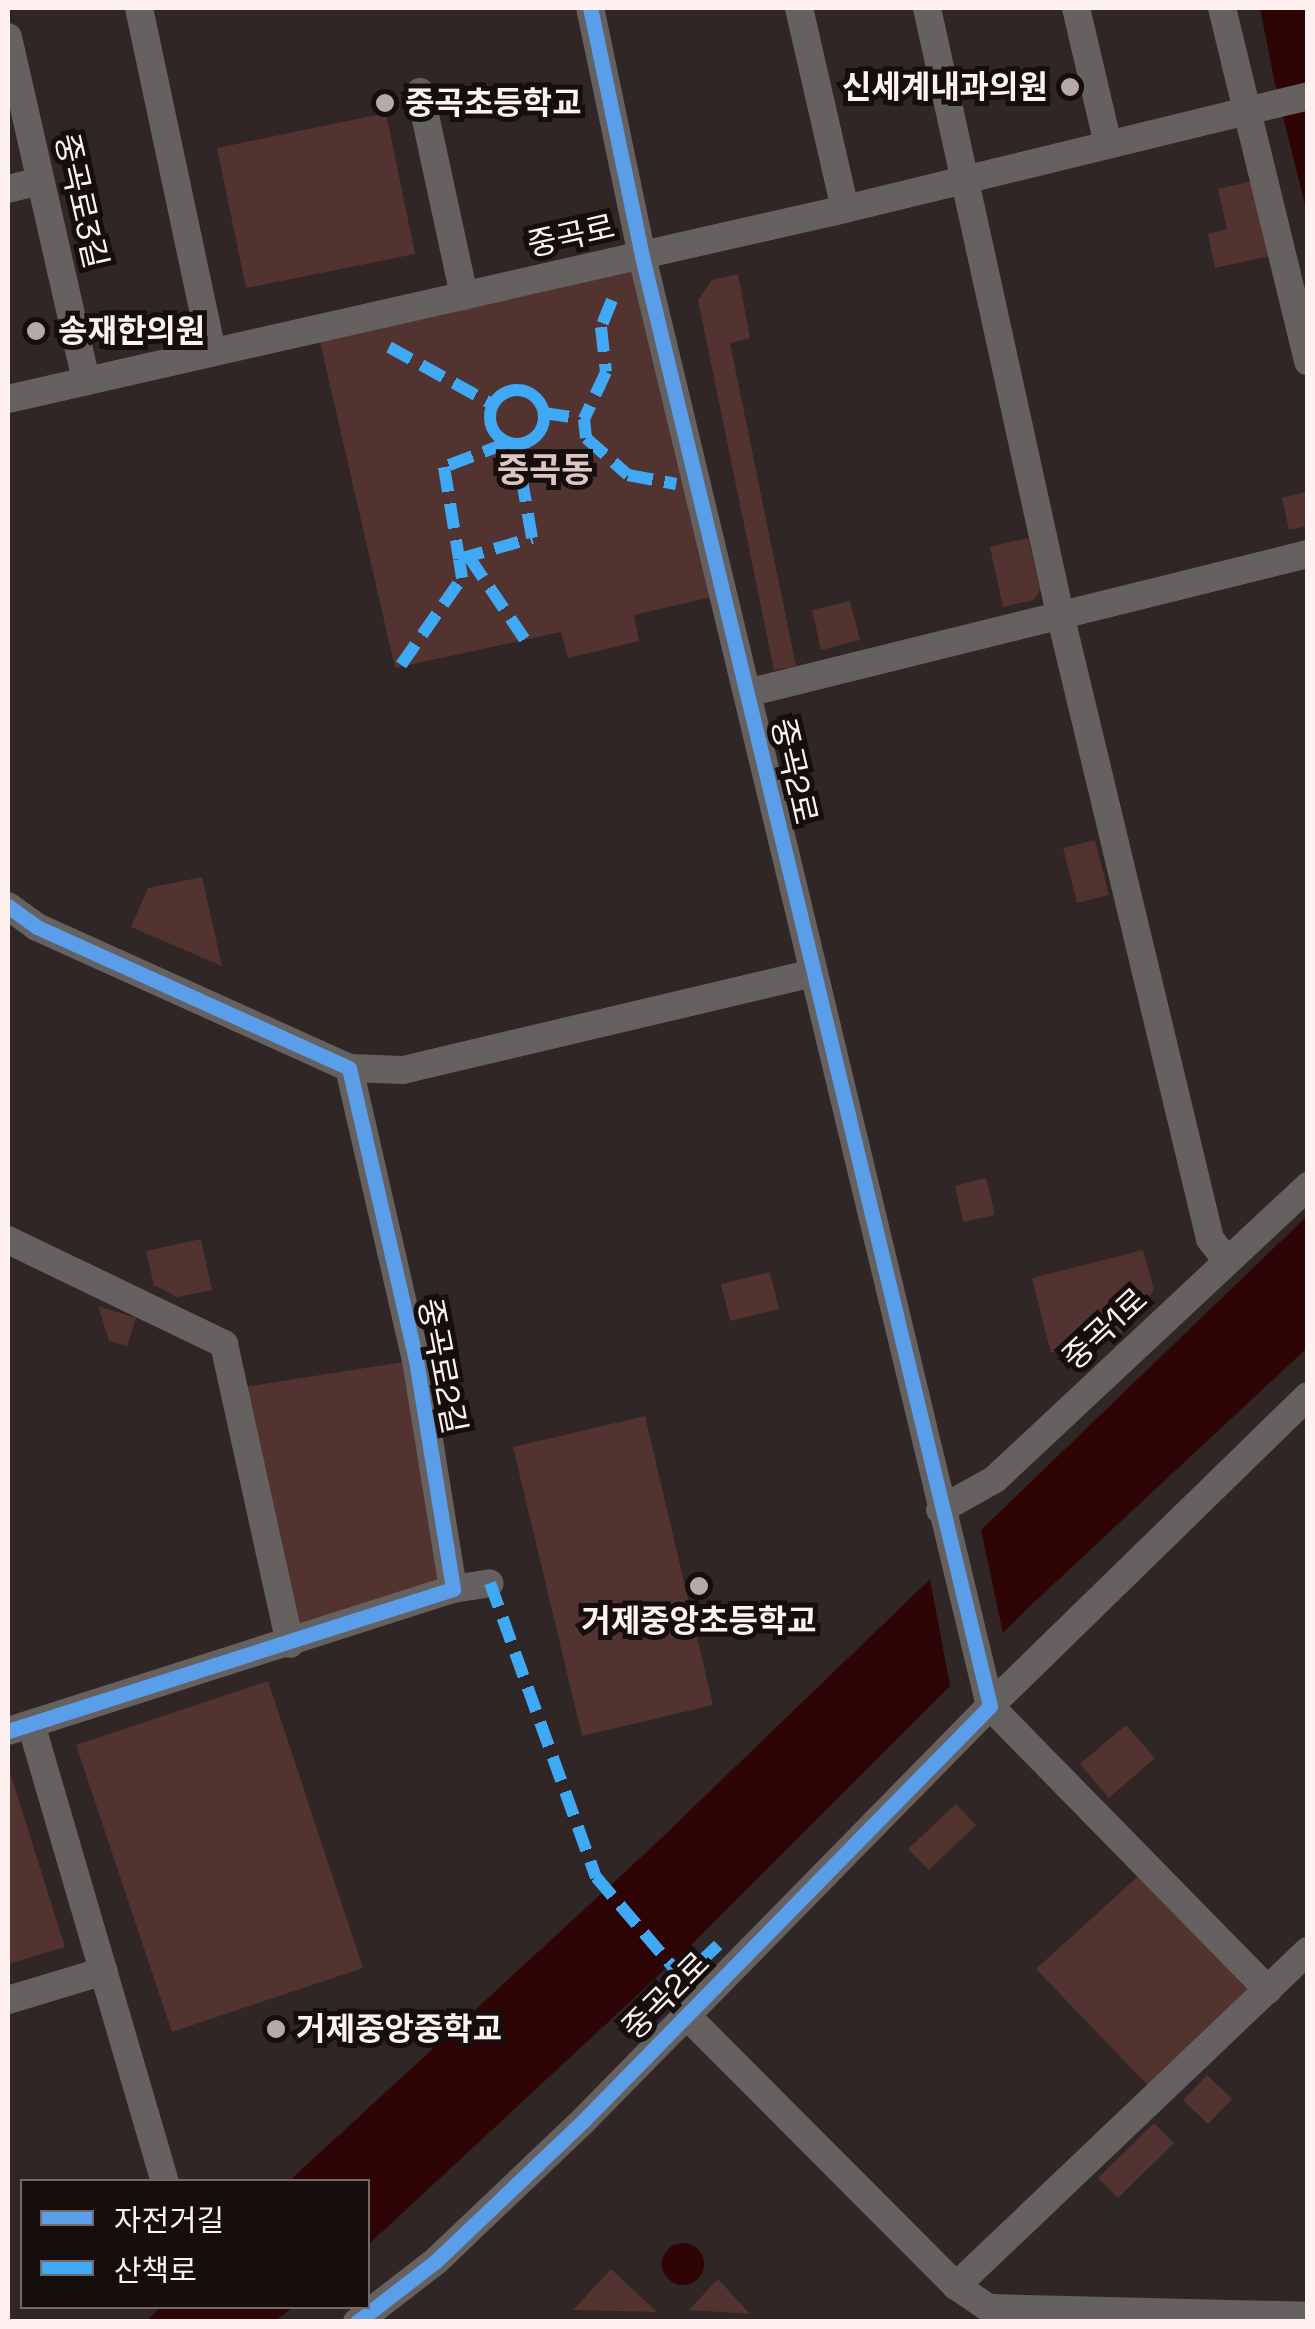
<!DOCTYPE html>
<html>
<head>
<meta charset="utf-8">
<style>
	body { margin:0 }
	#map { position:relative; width:1315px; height:2329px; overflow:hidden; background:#2f2625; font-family:"Space Grotesk","Noto Sans KR",sans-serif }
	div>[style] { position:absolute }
	.green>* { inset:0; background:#52332f }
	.water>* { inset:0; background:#2f0404 }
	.round { border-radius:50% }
	.pier>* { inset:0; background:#2f2625 }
	.minor>* { height:28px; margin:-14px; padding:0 14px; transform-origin:14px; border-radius:14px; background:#656160 }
	.quiet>* { height:12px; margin-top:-6px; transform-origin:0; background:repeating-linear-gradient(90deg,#3fa9f5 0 25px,transparent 0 37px) }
	.quiet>.ring { margin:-6px; padding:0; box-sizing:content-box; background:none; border:12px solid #3fa9f5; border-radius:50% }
	.cycleway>* { height:15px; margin:-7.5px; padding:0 7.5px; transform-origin:7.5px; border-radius:7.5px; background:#5a9eea }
	.dots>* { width:28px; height:28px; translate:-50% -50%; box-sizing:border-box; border:5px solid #160e0d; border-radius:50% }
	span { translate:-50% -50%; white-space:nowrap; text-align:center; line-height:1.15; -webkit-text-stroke:10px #160e0d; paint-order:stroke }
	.poi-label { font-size:32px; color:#fef1ef; font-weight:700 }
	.right { translate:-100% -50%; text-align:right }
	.left { translate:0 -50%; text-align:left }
	.street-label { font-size:32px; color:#fef1ef }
	.neighbourhood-label { font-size:35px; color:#ddc5c1; font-weight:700 }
	.frame { position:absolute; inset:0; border:10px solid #fef1ef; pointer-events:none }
	.legend { position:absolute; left:20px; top:2179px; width:350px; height:130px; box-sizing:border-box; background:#160e0d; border:2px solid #736967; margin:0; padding:12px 18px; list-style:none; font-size:30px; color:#fef1ef }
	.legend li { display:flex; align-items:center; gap:20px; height:50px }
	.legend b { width:50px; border:2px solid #736967 }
</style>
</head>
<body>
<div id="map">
	<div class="green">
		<div style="clip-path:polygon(386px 113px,415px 254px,246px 288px,217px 148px)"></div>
		<div style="clip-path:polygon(1253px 181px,1270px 256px,1215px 268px,1208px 234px,1227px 229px,1218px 189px)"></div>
		<div style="clip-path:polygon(642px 256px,724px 594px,634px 615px,639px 641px,568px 658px,561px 632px,395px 668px,317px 329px)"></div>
		<div style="clip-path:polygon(738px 274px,750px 338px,730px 343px,796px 666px,774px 670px,698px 300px,712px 280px)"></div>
		<div style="clip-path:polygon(1307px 492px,1307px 526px,1289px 530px,1282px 498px)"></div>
		<div style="clip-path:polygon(1028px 538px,1040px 590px,1034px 600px,1003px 607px,990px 547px)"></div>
		<div style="clip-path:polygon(850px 601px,860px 640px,821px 650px,812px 610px)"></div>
		<div style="clip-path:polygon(1095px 840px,1109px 895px,1077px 903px,1063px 848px)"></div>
		<div style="clip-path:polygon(202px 877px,222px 966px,131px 927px,148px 888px)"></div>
		<div style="clip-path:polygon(986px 1178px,995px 1215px,963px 1222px,955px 1186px)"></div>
		<div style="clip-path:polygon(201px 1239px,212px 1290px,177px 1297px,154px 1285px,146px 1251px)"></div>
		<div style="clip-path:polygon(1143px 1250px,1154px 1290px,1120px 1335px,1051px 1353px,1032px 1278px)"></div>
		<div style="clip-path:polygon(770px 1272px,779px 1309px,730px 1321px,721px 1284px)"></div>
		<div style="clip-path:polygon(98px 1306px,136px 1318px,127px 1346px,109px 1341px)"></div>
		<div style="clip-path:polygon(416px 1360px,453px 1589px,290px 1644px,238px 1388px)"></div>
		<div style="clip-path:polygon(645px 1416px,713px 1705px,582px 1736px,513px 1447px)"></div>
		<div style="clip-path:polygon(268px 1681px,363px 1968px,172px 2032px,76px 1745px)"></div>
		<div style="clip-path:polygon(1126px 1725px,1155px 1758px,1109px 1798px,1080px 1764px)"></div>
		<div style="clip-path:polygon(8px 1766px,65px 1947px,8px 1964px)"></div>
		<div style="clip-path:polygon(956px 1804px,976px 1825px,929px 1870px,908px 1849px)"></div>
		<div style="clip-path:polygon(1148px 1867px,1268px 1990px,1157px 2095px,1036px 1969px)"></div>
		<div style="clip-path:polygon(1207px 2075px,1232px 2099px,1208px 2124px,1183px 2100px)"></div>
		<div style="clip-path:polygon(1154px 2123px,1174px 2143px,1118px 2198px,1098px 2178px)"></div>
		<div style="clip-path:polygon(611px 2269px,657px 2312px,573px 2310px)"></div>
		<div style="clip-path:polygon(718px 2279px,750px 2314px,689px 2310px)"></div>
	</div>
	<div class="water">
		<div style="clip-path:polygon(1260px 8px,1307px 8px,1307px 213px,1275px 84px)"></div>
		<div style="clip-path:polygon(1307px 1216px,1307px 1348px,1029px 1607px,688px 1948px,368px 2245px,368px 2182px,288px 2182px,651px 1848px)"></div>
		<div class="round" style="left:662px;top:2243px;width:42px;height:42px"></div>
		<div style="clip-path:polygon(160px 2307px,160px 2306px,293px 2307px,275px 2321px,147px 2321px)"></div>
	</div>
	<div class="pier">
		<div style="clip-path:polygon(980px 1525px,1004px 1638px,951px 1691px,929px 1574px)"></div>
	</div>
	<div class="minor">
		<div style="left:139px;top:8px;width:352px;rotate:78deg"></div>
		<div style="left:799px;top:8px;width:206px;rotate:77.1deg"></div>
		<div style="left:927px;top:8px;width:620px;rotate:77.62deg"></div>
		<div style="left:1060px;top:614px;width:643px;rotate:76.5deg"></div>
		<div style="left:1210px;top:1239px;width:28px;rotate:52deg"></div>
		<div style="left:1076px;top:8px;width:140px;rotate:76.8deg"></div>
		<div style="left:1222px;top:8px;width:364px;rotate:76.3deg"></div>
		<div style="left:8px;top:37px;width:353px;rotate:77.2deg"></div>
		<div style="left:420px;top:92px;width:209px;rotate:77.8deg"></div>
		<div style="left:8px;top:189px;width:33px;rotate:-14deg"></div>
		<div style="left:8px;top:399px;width:858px;rotate:-12.79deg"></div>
		<div style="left:845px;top:209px;width:477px;rotate:-13.7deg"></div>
		<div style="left:747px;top:693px;width:578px;rotate:-13.92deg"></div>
		<div style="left:8px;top:906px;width:36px;rotate:36deg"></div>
		<div style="left:37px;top:927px;width:342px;rotate:24.3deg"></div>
		<div style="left:349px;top:1068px;width:300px;rotate:77.1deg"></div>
		<div style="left:416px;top:1360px;width:232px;rotate:80.8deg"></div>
		<div style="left:453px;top:1589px;width:467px;rotate:162.3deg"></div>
		<div style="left:349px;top:1068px;width:54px;rotate:2.1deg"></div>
		<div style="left:403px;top:1070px;width:422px;rotate:-13.3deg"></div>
		<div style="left:8px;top:1240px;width:240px;rotate:25.7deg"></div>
		<div style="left:224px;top:1344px;width:307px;rotate:77.6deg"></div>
		<div style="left:940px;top:1510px;width:63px;rotate:-29.4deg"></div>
		<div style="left:995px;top:1479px;width:429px;rotate:-43.1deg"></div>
		<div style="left:453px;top:1589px;width:37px;rotate:-9deg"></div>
		<div style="left:31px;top:1724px;width:477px;rotate:73.7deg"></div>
		<div style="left:1268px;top:1990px;width:397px;rotate:-134.4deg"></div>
		<div style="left:990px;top:1706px;width:444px;rotate:-44.3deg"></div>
		<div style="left:8px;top:2000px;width:100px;rotate:-16.8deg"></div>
		<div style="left:685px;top:2014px;width:384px;rotate:45.1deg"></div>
		<div style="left:956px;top:2286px;width:40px;rotate:34deg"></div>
		<div style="left:989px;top:2308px;width:319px;rotate:1.4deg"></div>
		<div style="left:956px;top:2286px;width:486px;rotate:-43.6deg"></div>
		<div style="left:357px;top:2322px;width:100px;rotate:-37.7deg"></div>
		<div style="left:436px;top:2261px;width:204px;rotate:-43.6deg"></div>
		<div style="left:584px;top:2120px;width:580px;rotate:-45.56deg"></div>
		<div style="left:990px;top:1706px;width:1491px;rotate:-103.5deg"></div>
		<div style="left:642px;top:256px;width:253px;rotate:-101.8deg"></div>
	</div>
	<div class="quiet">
		<div style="left:424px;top:110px;width:60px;rotate:-13.6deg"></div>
		<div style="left:612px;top:300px;width:29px;rotate:112deg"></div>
		<div style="left:601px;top:327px;width:45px;rotate:83.7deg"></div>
		<div style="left:606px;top:372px;width:52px;rotate:115.1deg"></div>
		<div style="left:584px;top:419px;width:19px;rotate:84deg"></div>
		<div style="left:586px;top:438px;width:56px;rotate:41.4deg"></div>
		<div style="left:628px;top:475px;width:49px;rotate:10.6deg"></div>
		<div style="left:389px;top:347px;width:118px;rotate:29deg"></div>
		<div class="ring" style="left:490px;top:390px;width:42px;height:42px"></div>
		<div style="left:544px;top:413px;width:40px;rotate:8.5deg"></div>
		<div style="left:507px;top:443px;width:67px;rotate:159.1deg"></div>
		<div style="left:444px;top:467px;width:93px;rotate:80.7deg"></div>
		<div style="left:459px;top:559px;width:76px;rotate:-16deg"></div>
		<div style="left:532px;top:538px;width:94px;rotate:-99.8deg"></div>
		<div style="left:469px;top:557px;width:107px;rotate:56deg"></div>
		<div style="left:401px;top:665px;width:106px;rotate:-55deg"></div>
		<div style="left:462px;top:578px;width:19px;rotate:-99deg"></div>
		<div style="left:490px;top:1583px;width:313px;rotate:70.2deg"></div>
		<div style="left:596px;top:1877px;width:134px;rotate:49.5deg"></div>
		<div style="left:648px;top:2012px;width:97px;rotate:-43.7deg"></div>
	</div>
	<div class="cycleway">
		<div style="left:8px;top:906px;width:36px;rotate:36deg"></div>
		<div style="left:37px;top:927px;width:342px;rotate:24.3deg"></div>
		<div style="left:349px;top:1068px;width:300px;rotate:77.1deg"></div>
		<div style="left:416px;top:1360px;width:232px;rotate:80.8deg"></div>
		<div style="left:453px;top:1589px;width:467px;rotate:162.3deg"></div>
		<div style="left:357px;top:2322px;width:100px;rotate:-37.7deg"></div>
		<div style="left:436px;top:2261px;width:204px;rotate:-43.6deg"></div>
		<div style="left:584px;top:2120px;width:580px;rotate:-45.56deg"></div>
		<div style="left:990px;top:1706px;width:1491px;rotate:-103.5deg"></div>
		<div style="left:642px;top:256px;width:253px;rotate:-101.8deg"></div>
	</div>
	<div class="dots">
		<div style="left:1070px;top:87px;background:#b6aaa8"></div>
		<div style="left:385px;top:103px;background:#b6aaa8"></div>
		<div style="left:36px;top:331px;background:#b6aaa8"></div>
		<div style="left:699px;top:1586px;background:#b6aaa8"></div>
		<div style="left:276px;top:2029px;background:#b6aaa8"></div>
	</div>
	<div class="poi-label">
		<span class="right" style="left:1048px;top:87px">신세계내과의원</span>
		<span class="left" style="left:405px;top:103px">중곡초등학교</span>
		<span class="left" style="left:58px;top:331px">송재한의원</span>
		<span style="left:699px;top:1621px">거제중앙초등학교</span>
		<span class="left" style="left:296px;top:2029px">거제중앙중학교</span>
	</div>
	<div class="street-label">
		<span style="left:81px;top:201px;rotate:77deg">중곡로3길</span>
		<span style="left:571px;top:236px;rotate:-13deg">중곡로</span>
		<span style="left:794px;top:771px;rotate:77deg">중곡2로</span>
		<span style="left:1105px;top:1329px;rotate:-43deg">중곡1로</span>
		<span style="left:442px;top:1366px;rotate:79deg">중곡로2길</span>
		<span style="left:666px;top:1996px;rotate:-45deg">중곡2로</span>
	</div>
	<div class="neighbourhood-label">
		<span style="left:545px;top:470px">중곡동</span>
	</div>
	<div class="frame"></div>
	<ul class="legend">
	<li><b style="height:12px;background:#5a9eea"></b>자전거길</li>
	<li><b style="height:12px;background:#3fa9f5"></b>산책로</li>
	</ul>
</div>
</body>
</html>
